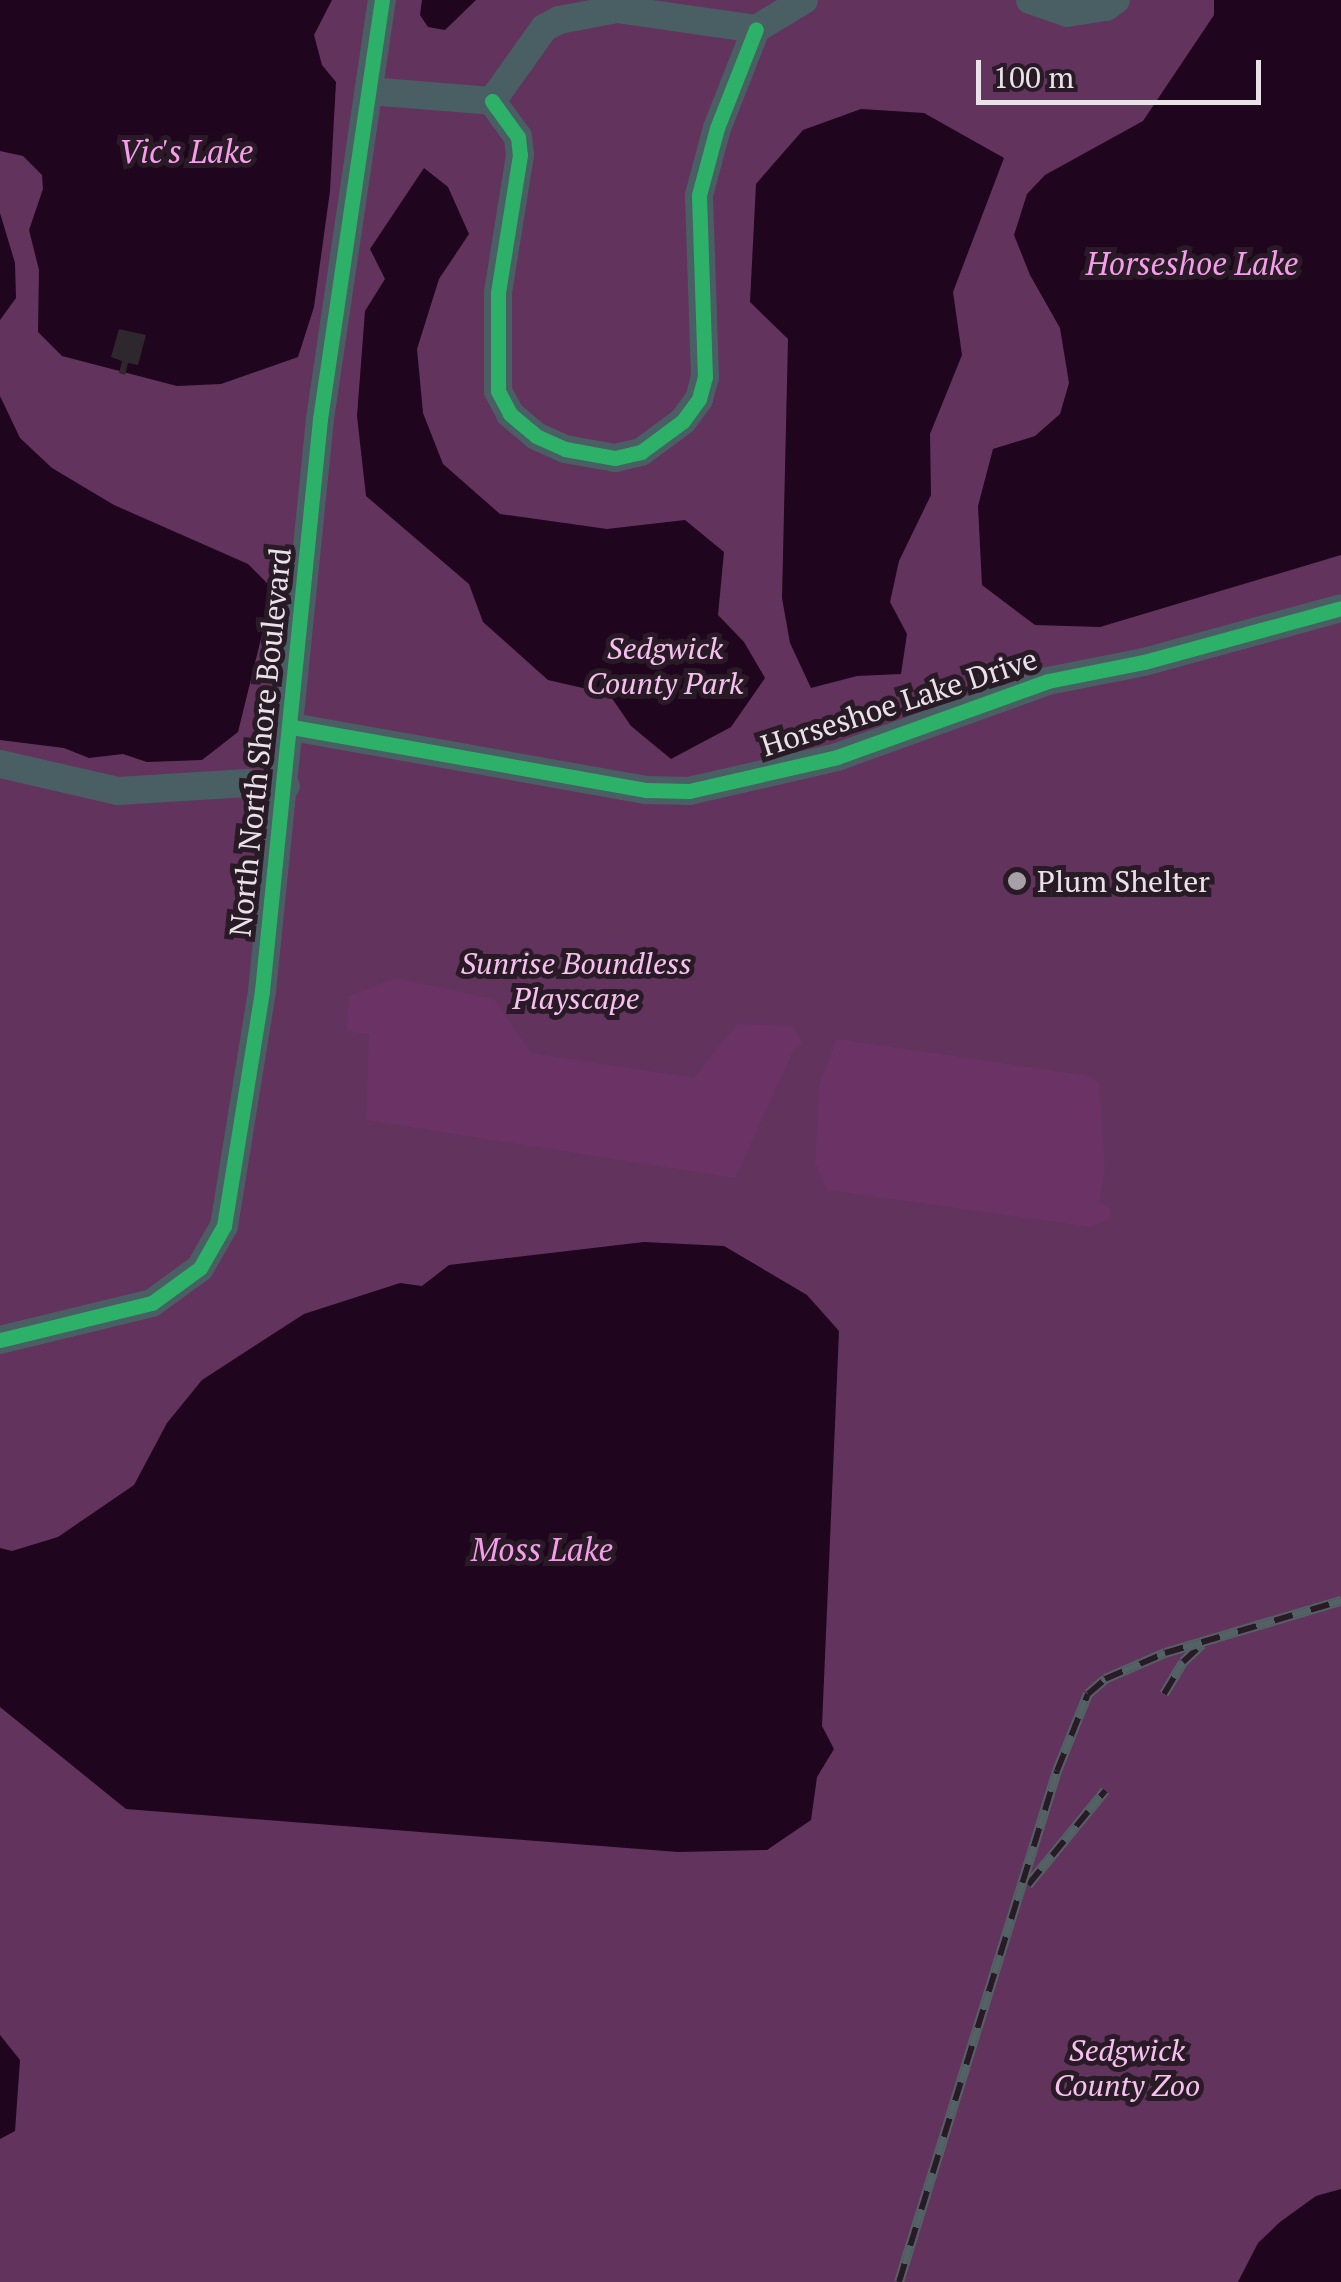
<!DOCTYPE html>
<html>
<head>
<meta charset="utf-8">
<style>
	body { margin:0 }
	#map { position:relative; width:1341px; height:2282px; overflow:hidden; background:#2e282e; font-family:"PT Serif",serif }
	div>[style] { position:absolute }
	.green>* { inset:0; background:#62335d }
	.forest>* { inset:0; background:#6b3365 }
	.water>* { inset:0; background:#1f051d }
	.pier>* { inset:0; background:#2e282e }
	.minor>* { height:28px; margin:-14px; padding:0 14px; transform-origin:14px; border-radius:14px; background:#495f64 }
	.rail>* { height:10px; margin-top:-5px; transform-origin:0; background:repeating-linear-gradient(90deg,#281b26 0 19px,#536264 0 38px); box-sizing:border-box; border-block:2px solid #536264 }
	.cycleway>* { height:15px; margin:-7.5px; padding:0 7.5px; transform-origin:7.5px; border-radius:7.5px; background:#2db169 }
	.dots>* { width:28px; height:28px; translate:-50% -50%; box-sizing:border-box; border:5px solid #281b26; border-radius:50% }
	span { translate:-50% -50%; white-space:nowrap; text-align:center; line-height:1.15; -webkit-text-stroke:10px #281b26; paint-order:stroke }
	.park-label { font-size:30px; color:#f7c0ef; font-style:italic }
	.street-label { font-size:30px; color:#eae1e9 }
	.poi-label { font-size:30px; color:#eae1e9 }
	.left { translate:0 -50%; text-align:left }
	.water-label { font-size:32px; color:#f69ceb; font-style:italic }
	.scale { position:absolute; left:976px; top:60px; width:285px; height:45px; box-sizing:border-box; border:5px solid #eae1e9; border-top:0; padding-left:12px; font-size:30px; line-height:35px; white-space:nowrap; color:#eae1e9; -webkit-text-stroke:8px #281b26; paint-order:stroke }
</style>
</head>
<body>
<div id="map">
	<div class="green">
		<div style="clip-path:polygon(0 0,1341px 0,1341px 2282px,0 2282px)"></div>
	</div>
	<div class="forest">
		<div style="clip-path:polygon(396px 978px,494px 999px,531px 1053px,694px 1078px,737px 1024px,794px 1026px,802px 1044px,794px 1049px,735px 1178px,366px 1120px,369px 1034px,347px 1031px,349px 996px)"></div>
		<div style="clip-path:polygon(837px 1039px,1089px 1076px,1099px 1082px,1105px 1170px,1099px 1202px,1110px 1209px,1110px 1218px,1092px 1227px,828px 1190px,815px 1163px,820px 1082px)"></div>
	</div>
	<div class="water">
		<div style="clip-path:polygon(0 0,332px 0,314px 35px,322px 65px,336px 82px,330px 191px,314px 307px,298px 357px,221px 384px,177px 386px,62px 356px,38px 332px,39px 270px,29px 230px,43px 189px,42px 175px,23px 156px,0 151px)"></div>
		<div style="clip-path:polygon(422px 0,476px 0,445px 30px,428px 27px,420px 15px)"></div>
		<div style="clip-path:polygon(1214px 0,1341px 0,1341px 555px,1100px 627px,1035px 625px,982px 585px,978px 506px,993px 449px,1035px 436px,1060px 414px,1069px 383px,1060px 328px,1030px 275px,1014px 235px,1027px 194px,1045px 175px,1143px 121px,1214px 15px)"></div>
		<div style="clip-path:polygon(861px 109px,924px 113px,1004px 158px,953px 292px,962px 355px,930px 434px,931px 495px,899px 561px,890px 602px,907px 634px,901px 674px,857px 676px,811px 688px,790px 643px,782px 598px,788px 339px,750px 302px,756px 184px,803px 130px)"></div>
		<div style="clip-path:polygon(424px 168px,448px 187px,469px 234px,439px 279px,417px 349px,423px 413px,443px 464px,500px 514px,607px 529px,685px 520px,724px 552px,718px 615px,744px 642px,765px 678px,731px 727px,671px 759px,631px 726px,609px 694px,548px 680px,483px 622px,469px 584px,366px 496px,357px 416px,365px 311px,385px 279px,370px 249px)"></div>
		<div style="clip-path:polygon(0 213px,15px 263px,16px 298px,0 320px)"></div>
		<div style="clip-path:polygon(0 396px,20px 438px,52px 468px,114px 505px,248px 564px,268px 584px,268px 610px,238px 732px,202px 760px,147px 762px,123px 754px,89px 758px,64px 748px,0 740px)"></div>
		<div style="clip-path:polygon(644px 1242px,724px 1246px,807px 1295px,839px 1331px,822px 1726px,834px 1749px,817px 1777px,811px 1820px,767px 1850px,678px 1852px,126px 1809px,0 1707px,0 1548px,12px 1551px,58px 1537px,134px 1485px,167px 1423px,202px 1380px,304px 1314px,400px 1283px,422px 1286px,449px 1265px)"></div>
		<div style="clip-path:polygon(0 2035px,20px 2060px,15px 2131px,0 2139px)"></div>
		<div style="clip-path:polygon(1341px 2189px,1341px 2282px,1238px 2282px,1258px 2243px,1280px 2222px,1316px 2196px)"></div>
	</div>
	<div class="pier">
		<div style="clip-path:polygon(119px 329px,146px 335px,138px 365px,128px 363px,125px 375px,119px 373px,122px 361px,111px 357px)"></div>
	</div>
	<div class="minor">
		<div style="left:1030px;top:0;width:39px;rotate:19deg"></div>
		<div style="left:1067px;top:13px;width:39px;rotate:-9deg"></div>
		<div style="left:1106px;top:7px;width:12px;rotate:-35deg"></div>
		<div style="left:369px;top:91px;width:123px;rotate:4.6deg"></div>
		<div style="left:492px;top:101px;width:90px;rotate:-54.5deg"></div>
		<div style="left:544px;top:28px;width:17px;rotate:-28deg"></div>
		<div style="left:559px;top:20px;width:59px;rotate:-10.7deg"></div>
		<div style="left:617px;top:9px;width:140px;rotate:8.2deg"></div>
		<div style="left:756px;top:29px;width:56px;rotate:-31.1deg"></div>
		<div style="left:492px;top:101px;width:44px;rotate:54.2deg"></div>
		<div style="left:518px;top:137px;width:18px;rotate:84deg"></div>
		<div style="left:520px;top:155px;width:140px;rotate:99.1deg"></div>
		<div style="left:498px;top:293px;width:98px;rotate:90deg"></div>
		<div style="left:498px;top:391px;width:26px;rotate:62deg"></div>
		<div style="left:510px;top:414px;width:34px;rotate:40deg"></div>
		<div style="left:536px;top:436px;width:32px;rotate:24deg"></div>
		<div style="left:565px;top:449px;width:51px;rotate:10.2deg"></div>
		<div style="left:615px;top:458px;width:27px;rotate:-13deg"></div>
		<div style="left:641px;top:452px;width:52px;rotate:-36.4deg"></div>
		<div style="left:683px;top:421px;width:27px;rotate:-54deg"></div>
		<div style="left:699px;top:399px;width:23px;rotate:-75deg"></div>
		<div style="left:705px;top:377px;width:182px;rotate:-91.9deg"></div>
		<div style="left:699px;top:195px;width:69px;rotate:-75deg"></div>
		<div style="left:717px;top:128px;width:106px;rotate:-68.5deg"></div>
		<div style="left:292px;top:727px;width:360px;rotate:10.1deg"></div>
		<div style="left:646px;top:790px;width:43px;rotate:1.3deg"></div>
		<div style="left:689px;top:791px;width:152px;rotate:-12.9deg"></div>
		<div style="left:837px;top:757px;width:224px;rotate:-19.8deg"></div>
		<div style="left:1048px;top:681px;width:98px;rotate:-11.2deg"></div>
		<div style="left:1144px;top:662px;width:204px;rotate:-15.3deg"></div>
		<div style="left:0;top:764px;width:121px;rotate:12.9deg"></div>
		<div style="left:118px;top:791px;width:130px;rotate:-3.5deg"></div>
		<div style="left:248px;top:783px;width:38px;rotate:5deg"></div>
		<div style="left:0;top:1340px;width:156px;rotate:-13.7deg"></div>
		<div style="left:152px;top:1303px;width:59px;rotate:-36.1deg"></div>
		<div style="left:200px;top:1268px;width:48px;rotate:-60.3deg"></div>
		<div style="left:224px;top:1226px;width:238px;rotate:-80.8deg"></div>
		<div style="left:262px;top:991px;width:575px;rotate:-84.21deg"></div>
		<div style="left:320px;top:419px;width:424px;rotate:-81.6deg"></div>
	</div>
	<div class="rail">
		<div style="left:1164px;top:1694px;width:37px;rotate:-59deg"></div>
		<div style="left:1183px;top:1662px;width:26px;rotate:-43deg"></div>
		<div style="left:1028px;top:1885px;width:122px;rotate:-50.7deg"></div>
		<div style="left:899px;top:2282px;width:535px;rotate:-72.82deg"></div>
		<div style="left:1057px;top:1771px;width:83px;rotate:-68.1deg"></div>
		<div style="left:1088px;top:1694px;width:23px;rotate:-41deg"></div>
		<div style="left:1105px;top:1679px;width:65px;rotate:-23.4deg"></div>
		<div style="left:1165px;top:1653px;width:184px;rotate:-16.5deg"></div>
	</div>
	<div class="cycleway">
		<div style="left:492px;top:101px;width:44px;rotate:54.2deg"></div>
		<div style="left:518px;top:137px;width:18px;rotate:84deg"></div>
		<div style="left:520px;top:155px;width:140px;rotate:99.1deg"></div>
		<div style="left:498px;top:293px;width:98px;rotate:90deg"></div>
		<div style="left:498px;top:391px;width:26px;rotate:62deg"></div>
		<div style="left:510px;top:414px;width:34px;rotate:40deg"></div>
		<div style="left:536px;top:436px;width:32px;rotate:24deg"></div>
		<div style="left:565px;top:449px;width:51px;rotate:10.2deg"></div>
		<div style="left:615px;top:458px;width:27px;rotate:-13deg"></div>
		<div style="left:641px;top:452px;width:52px;rotate:-36.4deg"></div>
		<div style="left:683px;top:421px;width:27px;rotate:-54deg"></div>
		<div style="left:699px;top:399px;width:23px;rotate:-75deg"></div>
		<div style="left:705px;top:377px;width:182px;rotate:-91.9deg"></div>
		<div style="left:699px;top:195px;width:69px;rotate:-75deg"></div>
		<div style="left:717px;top:128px;width:106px;rotate:-68.5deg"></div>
		<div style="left:292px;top:727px;width:360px;rotate:10.1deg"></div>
		<div style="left:646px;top:790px;width:43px;rotate:1.3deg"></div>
		<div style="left:689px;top:791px;width:152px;rotate:-12.9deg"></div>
		<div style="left:837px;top:757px;width:224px;rotate:-19.8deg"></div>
		<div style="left:1048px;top:681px;width:98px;rotate:-11.2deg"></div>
		<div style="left:1144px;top:662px;width:204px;rotate:-15.3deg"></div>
		<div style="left:0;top:1340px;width:156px;rotate:-13.7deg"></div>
		<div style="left:152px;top:1303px;width:59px;rotate:-36.1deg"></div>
		<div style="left:200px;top:1268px;width:48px;rotate:-60.3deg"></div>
		<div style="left:224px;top:1226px;width:238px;rotate:-80.8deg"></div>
		<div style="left:262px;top:991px;width:575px;rotate:-84.21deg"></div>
		<div style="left:320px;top:419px;width:424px;rotate:-81.6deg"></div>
	</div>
	<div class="dots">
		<div style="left:1017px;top:881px;background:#a8a0a8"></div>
	</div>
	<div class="park-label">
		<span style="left:665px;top:665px">Sedgwick<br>County Park</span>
		<span style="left:576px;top:980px">Sunrise Boundless<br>Playscape</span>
		<span style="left:1127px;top:2067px">Sedgwick<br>County Zoo</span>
	</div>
	<div class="street-label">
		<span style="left:899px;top:702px;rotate:-18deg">Horseshoe Lake Drive</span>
		<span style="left:260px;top:742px;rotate:-84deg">North North Shore Boulevard</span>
	</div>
	<div class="poi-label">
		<span class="left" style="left:1037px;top:881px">Plum Shelter</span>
	</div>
	<div class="water-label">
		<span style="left:186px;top:151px">Vic's Lake</span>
		<span style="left:1192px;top:263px">Horseshoe Lake</span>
		<span style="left:542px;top:1549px">Moss Lake</span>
	</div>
	<div class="scale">100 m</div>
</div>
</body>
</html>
